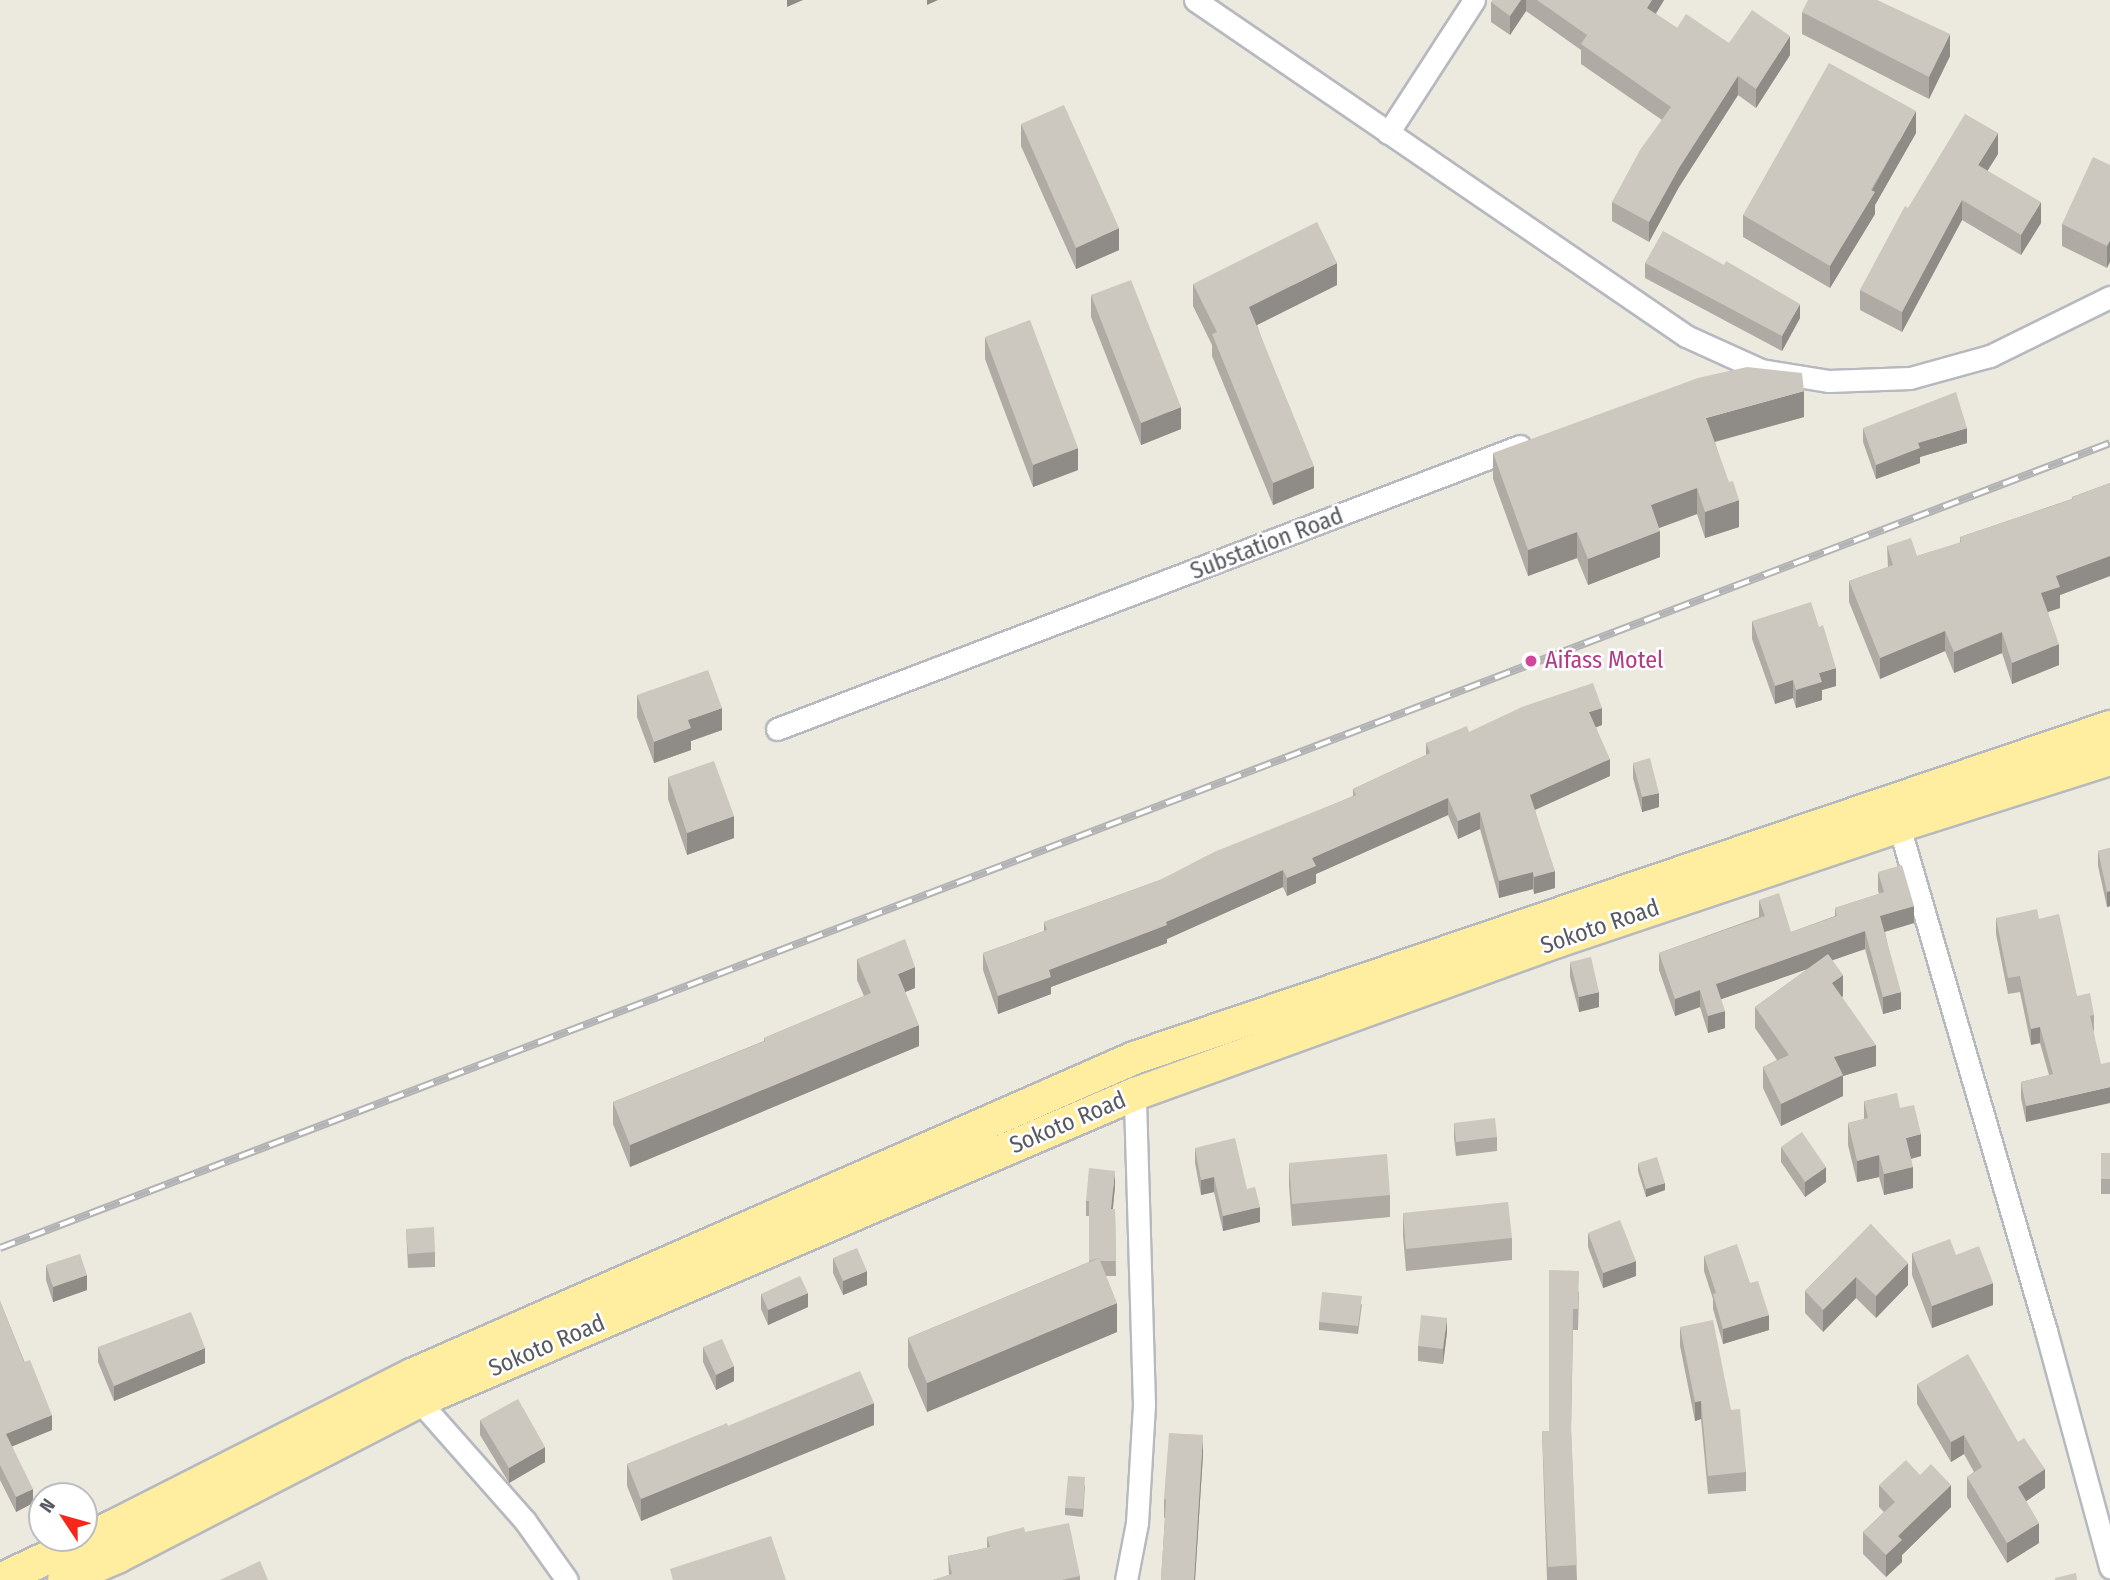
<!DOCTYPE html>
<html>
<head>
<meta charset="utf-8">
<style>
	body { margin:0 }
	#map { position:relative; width:2110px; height:1580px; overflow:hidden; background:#ece9de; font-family:"Fira Sans Condensed",sans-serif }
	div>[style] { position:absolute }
	.roads { filter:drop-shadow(2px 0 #b6b9bf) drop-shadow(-2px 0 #b6b9bf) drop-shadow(0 2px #b6b9bf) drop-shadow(0 -2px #b6b9bf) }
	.minor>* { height:21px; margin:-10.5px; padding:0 10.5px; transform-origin:10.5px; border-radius:10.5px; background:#fff }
	.primary>* { height:32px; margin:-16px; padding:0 16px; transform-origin:16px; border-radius:16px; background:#ffeea0 }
	.rail>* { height:8px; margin-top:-4px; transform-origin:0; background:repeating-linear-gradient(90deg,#fff 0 16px,#b2b3b4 0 32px); box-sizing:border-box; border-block:2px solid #b2b3b4 }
	.wall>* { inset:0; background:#afaba4 }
	.shaded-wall>* { inset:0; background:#8f8b86 }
	.building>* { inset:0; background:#ccc7bf }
	.dots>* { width:19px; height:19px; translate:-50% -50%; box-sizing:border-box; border:4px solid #fff; border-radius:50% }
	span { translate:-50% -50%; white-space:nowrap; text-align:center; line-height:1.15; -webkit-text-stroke:5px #fff; paint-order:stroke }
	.street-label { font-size:24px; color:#575b61 }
	.hotel-label { font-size:24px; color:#b23c85 }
	.left { translate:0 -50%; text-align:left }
	.north { position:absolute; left:28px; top:1482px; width:70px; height:70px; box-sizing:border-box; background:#fff; border:2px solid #bcbdc0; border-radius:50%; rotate:306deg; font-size:19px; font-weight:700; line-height:28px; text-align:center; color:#575b61 }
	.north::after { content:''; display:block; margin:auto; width:24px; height:32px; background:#f6281a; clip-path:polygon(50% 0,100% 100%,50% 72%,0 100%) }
</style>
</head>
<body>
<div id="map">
	<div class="roads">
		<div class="minor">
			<div style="left:1195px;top:0;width:595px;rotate:34.38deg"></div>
			<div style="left:1686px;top:336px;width:82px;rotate:24.4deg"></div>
			<div style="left:1761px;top:370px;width:69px;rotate:9.2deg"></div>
			<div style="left:1829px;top:381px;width:81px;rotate:-2.1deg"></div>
			<div style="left:1910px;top:378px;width:83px;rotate:-15.4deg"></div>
			<div style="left:1990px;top:356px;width:134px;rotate:-26.2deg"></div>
			<div style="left:1388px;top:133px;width:158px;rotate:-57.1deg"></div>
			<div style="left:777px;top:729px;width:795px;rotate:-20.85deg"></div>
			<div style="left:1899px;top:826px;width:526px;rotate:73.77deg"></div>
			<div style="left:2046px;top:1331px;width:245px;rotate:74.8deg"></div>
			<div style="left:419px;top:1401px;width:160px;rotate:48.5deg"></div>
			<div style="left:525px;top:1521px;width:72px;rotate:54.6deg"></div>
			<div style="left:1126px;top:1580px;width:58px;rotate:-79.1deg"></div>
			<div style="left:1137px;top:1523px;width:119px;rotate:-86.6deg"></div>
			<div style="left:1144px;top:1404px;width:310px;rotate:-91.7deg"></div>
		</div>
		<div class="primary">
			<div style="left:0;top:1580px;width:124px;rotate:-25.3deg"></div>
			<div style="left:112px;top:1527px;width:336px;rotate:-26.9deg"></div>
			<div style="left:412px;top:1375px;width:789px;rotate:-23.7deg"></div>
			<div style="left:1134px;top:1058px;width:1031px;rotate:-18.73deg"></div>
			<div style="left:64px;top:1580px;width:58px;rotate:-23.5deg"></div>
			<div style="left:117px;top:1557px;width:340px;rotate:-27.3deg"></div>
			<div style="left:419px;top:1401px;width:779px;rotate:-23.21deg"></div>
			<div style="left:1135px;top:1094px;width:450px;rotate:-19.9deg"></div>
			<div style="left:1558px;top:941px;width:360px;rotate:-18.6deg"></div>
			<div style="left:1899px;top:826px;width:221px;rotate:-17.6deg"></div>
		</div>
	</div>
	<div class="rail">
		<div style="left:0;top:1248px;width:2258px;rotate:-20.88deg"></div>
	</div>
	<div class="wall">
		<div style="clip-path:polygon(1493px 0,1664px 0,1656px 14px,1677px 28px,1729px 43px,1790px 55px,1756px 108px,1738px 95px,1679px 187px,1649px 242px,1612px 221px,1612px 202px,1662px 120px,1581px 64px,1581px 50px,1526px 11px,1510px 35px,1491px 22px,1491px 2px)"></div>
		<div style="clip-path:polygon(1802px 12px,1950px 56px,1929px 99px,1802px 34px)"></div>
		<div style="clip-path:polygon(1021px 124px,1119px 250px,1076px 269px,1021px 146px)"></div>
		<div style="clip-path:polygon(1916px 133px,1875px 205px,1875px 214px,1830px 288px,1743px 237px,1743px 215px)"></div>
		<div style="clip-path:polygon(1998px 154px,1987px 171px,2041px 223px,2021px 255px,1962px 220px,1902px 332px,1860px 310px,1860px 290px,1908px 208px)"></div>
		<div style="clip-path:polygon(2110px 165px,2107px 268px,2062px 246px,2062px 224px)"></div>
		<div style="clip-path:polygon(1645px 263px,1724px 265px,1800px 318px,1782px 351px,1645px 278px)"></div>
		<div style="clip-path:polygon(1193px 284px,1337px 285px,1257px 325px,1314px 488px,1273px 505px,1212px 356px,1212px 345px,1193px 306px)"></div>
		<div style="clip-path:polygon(1091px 295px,1181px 429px,1141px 445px,1091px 317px)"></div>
		<div style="clip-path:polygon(985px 337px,1078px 470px,1033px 487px,985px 359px)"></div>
		<div style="clip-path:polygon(1804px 417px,1715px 442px,1739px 527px,1705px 538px,1697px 514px,1659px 528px,1660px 557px,1588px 585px,1577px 558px,1528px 576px,1493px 479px,1493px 453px)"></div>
		<div style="clip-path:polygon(1863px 428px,1967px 443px,1920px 457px,1920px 463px,1876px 479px,1863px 442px)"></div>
		<div style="clip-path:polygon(2110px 483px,2110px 576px,2060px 595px,2060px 608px,2048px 612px,2059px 665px,2012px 684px,2002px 653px,1954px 673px,1945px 651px,1880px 679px,1849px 602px,1849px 581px,1888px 567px,1887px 546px,1917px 556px,1960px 543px,1960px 537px,2072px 499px,2072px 497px)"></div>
		<div style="clip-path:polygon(1752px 621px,1836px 686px,1822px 690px,1822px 700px,1796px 708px,1793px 698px,1775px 704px,1752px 639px)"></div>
		<div style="clip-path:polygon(637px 695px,722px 730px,691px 741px,691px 750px,654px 763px,637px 717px)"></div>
		<div style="clip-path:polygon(1602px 725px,1596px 727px,1610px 776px,1535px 810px,1555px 888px,1534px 894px,1533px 889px,1499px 898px,1480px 829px,1458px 839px,1448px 815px,1316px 874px,1316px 883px,1287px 896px,1283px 887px,1167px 939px,1167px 943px,1051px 987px,1051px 994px,998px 1014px,983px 970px,983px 953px,1044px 931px,1044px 922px,1160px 880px,1353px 796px,1353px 789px,1426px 755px,1426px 743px,1469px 732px)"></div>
		<div style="clip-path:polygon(1633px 763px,1659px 807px,1642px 812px,1633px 778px)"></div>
		<div style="clip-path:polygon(668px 777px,734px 838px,687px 855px,668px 799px)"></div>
		<div style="clip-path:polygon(2110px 848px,2110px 906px,2107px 907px,2098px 866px,2098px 851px)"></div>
		<div style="clip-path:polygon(1878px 872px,1914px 923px,1885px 932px,1901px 1009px,1883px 1014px,1865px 949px,1832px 960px,1843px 996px,1842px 997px,1876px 1066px,1843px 1076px,1843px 1096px,1781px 1126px,1763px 1088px,1763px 1067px,1777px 1060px,1755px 1028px,1755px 1007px,1809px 968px,1721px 999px,1725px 1028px,1708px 1033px,1700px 1007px,1675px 1016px,1659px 970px,1659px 953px,1759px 917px,1759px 900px,1791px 932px,1835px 916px,1835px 908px,1879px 894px,1878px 890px)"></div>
		<div style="clip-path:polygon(1996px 918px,2039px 919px,2077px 996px,2094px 1015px,2094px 1031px,2026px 1122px,2021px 1098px,2021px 1082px,2049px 1075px,2040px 1043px,2031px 1045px,2020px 992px,2008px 994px,1996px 934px)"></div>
		<div style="clip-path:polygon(857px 959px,915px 988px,905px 992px,919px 1046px,630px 1167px,613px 1124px,613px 1102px,764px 1041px,764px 1038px,864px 996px,857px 980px)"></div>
		<div style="clip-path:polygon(1570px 962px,1599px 1007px,1579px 1012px,1570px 977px)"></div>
		<div style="clip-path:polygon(1864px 1101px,1921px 1156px,1911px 1159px,1913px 1188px,1884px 1195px,1879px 1177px,1857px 1182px,1848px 1145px,1848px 1123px,1864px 1119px)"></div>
		<div style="clip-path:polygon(1454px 1123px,1497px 1137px,1497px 1151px,1456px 1156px,1454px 1138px)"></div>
		<div style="clip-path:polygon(1781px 1147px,1826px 1182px,1805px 1197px,1781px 1162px)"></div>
		<div style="clip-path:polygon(1195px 1148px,1247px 1189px,1260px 1222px,1223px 1231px,1214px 1192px,1201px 1195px,1195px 1163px)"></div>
		<div style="clip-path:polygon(2101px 1153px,2110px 1153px,2110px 1194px,2101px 1194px)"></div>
		<div style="clip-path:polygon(1289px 1163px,1390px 1195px,1390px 1217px,1292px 1226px,1289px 1185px)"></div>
		<div style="clip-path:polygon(1638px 1163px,1665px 1190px,1646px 1197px,1638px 1171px)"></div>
		<div style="clip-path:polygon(1115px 1186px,1113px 1209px,1115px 1209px,1116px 1276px,1106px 1276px,1117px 1332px,927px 1412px,908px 1367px,908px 1338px,1089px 1262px,1089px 1216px,1086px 1216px,1086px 1201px)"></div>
		<div style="clip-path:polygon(1403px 1213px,1512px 1238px,1512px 1260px,1406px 1271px,1403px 1235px)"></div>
		<div style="clip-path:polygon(1871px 1224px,1908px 1285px,1876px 1318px,1856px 1298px,1823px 1332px,1805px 1313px,1805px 1291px)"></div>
		<div style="clip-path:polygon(406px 1229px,435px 1252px,435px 1267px,408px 1268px)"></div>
		<div style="clip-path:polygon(1588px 1233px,1636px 1276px,1603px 1288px,1588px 1247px)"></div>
		<div style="clip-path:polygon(1912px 1253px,1956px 1255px,1993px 1305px,1932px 1328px,1912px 1275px)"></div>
		<div style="clip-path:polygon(1704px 1256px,1750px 1283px,1769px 1330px,1723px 1344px,1713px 1309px,1713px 1299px,1704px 1271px)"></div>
		<div style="clip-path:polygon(833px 1258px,867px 1285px,843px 1295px,833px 1273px)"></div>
		<div style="clip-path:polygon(46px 1265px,87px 1290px,53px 1302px,46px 1280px)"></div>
		<div style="clip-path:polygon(1549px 1270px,1579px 1292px,1578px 1330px,1573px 1330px,1571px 1431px,1577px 1580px,1547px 1580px,1542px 1431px,1549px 1431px)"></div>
		<div style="clip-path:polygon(761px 1294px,808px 1307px,768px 1325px,761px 1309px)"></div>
		<div style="clip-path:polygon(0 1301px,52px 1430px,12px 1446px,33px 1503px,16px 1512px,0 1480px)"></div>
		<div style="clip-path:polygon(1362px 1304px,1358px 1334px,1319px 1330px,1319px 1322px)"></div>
		<div style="clip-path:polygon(1680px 1327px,1731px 1410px,1746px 1472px,1746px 1491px,1708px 1494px,1701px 1419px,1695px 1421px,1680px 1346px)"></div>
		<div style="clip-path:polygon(1447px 1332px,1443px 1364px,1418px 1361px,1418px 1346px)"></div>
		<div style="clip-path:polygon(98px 1347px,205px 1363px,114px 1401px,98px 1362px)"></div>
		<div style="clip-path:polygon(703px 1347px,734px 1381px,716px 1390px,703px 1362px)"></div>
		<div style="clip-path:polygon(1917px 1384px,2018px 1442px,2045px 1488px,2026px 1501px,2039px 1543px,2007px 1563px,1967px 1497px,1967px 1477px,1974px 1472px,1964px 1454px,1951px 1462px,1917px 1404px)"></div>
		<div style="clip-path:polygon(480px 1420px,545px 1462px,509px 1483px,480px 1435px)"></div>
		<div style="clip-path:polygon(874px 1425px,641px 1521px,627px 1486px,627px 1464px,728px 1426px)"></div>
		<div style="clip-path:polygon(1203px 1454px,1195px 1580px,1161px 1580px,1165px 1518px,1164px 1518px,1164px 1499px)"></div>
		<div style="clip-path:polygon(1085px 1485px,1083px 1517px,1065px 1515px,1065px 1508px)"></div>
		<div style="clip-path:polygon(1879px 1485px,1951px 1507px,1902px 1555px,1902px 1562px,1886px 1577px,1863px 1554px,1863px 1532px,1884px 1512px,1879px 1507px)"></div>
		<div style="clip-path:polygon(1025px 1532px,1080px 1576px,1080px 1580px,933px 1580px,949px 1575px,948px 1556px,987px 1548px,987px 1537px)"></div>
	</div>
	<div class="shaded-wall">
		<div style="clip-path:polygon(787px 0,803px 0,787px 7px)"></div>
		<div style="clip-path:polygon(927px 0,938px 0,927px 5px)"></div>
		<div style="clip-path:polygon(1521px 0,1526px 0,1526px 11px,1510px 35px,1510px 16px)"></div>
		<div style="clip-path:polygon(1652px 0,1664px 0,1647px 27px,1647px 8px)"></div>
		<div style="clip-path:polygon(1950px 34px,1950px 56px,1929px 99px,1929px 77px)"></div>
		<div style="clip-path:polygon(1790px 36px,1790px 55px,1756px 108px,1756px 89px)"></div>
		<div style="clip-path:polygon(1738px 76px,1738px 95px,1679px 187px,1649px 242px,1649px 222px,1679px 168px)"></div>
		<div style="clip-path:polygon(1916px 111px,1916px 133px,1875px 205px,1875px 214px,1830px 288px,1830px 266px)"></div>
		<div style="clip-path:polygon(1998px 133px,1998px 154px,1978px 186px,1978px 165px)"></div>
		<div style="clip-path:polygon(1962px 200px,1962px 220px,1902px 332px,1902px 312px)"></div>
		<div style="clip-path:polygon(2041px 202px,2041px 223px,2021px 255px,2021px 235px)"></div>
		<div style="clip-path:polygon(1119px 228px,1119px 250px,1076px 269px,1076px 248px)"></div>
		<div style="clip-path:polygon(2110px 240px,2110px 262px,2107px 268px,2107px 246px)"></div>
		<div style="clip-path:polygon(1337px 263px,1337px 285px,1249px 329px,1249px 307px)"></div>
		<div style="clip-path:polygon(1800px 304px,1800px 318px,1782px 351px,1782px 336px)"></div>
		<div style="clip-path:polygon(1804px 391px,1804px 417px,1706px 444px,1706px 418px)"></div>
		<div style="clip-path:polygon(1181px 407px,1181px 429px,1141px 445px,1141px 423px)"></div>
		<div style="clip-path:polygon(1967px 428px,1967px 443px,1920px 457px,1920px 463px,1876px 479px,1876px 465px,1918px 443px)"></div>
		<div style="clip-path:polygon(1078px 448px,1078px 470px,1033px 487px,1033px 465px)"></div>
		<div style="clip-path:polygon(1314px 466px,1314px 488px,1273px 505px,1273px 483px)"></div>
		<div style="clip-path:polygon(1697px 488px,1697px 514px,1651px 531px,1651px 505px)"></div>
		<div style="clip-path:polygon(1739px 500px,1739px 527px,1705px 538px,1705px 512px)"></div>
		<div style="clip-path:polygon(1660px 531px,1660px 557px,1588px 585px,1588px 559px)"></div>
		<div style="clip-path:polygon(1577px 532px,1577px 558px,1528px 576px,1528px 550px)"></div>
		<div style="clip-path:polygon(2110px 556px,2110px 576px,2060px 595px,2060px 608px,2041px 614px,2041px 593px,2056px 576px)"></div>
		<div style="clip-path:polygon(1945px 631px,1945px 651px,1880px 679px,1880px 658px)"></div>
		<div style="clip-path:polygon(2002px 632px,2002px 653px,1954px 673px,1954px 652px)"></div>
		<div style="clip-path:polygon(2059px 644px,2059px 665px,2012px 684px,2012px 663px)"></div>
		<div style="clip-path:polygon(1836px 668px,1836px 686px,1822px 690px,1822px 700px,1796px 708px,1796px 690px,1819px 673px)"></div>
		<div style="clip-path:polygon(1793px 680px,1793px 698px,1775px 704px,1775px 686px)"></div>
		<div style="clip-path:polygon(722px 708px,722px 730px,691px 741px,691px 750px,654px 763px,654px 742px,688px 720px)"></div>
		<div style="clip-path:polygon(1602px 708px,1602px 725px,1589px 730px,1589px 712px)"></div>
		<div style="clip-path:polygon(1610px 759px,1610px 776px,1530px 812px,1530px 795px)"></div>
		<div style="clip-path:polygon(1659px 793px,1659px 807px,1642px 812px,1642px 797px)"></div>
		<div style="clip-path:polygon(1448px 798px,1448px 815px,1316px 874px,1316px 883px,1287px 896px,1287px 878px,1312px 858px)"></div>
		<div style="clip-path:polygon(1480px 812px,1480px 829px,1458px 839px,1458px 821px)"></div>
		<div style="clip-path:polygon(734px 816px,734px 838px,687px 855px,687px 833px)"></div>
		<div style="clip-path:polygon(1283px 870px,1283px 887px,1167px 939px,1167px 943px,1051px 987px,1051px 994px,998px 1014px,998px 996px,1049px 970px,1166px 922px)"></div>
		<div style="clip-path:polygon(1555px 871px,1555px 888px,1534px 894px,1534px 877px)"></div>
		<div style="clip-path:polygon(1533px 872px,1533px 889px,1499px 898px,1499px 881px)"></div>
		<div style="clip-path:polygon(2110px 891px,2110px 906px,2107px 907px,2107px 892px)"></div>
		<div style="clip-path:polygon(1914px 906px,1914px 923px,1880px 933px,1880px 916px)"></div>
		<div style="clip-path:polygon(1865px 931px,1865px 949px,1716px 1001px,1716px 984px)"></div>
		<div style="clip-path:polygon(915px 967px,915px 988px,898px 995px,898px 974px)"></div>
		<div style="clip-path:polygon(1843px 975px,1843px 996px,1832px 1004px,1832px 983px)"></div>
		<div style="clip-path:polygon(1700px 990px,1700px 1007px,1675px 1016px,1675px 999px)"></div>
		<div style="clip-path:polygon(1599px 992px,1599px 1007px,1579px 1012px,1579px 997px)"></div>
		<div style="clip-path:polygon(1901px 992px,1901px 1009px,1883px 1014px,1883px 997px)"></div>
		<div style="clip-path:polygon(1725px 1011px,1725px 1028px,1708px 1033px,1708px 1016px)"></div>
		<div style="clip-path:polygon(919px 1025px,919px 1046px,630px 1167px,630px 1145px)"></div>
		<div style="clip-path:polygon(2040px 1027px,2040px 1043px,2031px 1045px,2031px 1029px)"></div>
		<div style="clip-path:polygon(1876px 1045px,1876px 1066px,1843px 1076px,1843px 1096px,1781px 1126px,1781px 1104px,1834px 1057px)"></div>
		<div style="clip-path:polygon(2110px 1087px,2110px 1103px,2026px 1122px,2026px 1106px)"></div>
		<div style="clip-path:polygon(1921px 1134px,1921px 1156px,1906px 1160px,1906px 1138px)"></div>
		<div style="clip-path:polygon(1879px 1155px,1879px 1177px,1857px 1182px,1857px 1161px)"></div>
		<div style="clip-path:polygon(1826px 1167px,1826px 1182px,1805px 1197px,1805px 1182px)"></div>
		<div style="clip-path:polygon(1913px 1167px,1913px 1188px,1884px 1195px,1884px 1174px)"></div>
		<div style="clip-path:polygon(1115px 1171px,1115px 1186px,1111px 1224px,1111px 1209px)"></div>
		<div style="clip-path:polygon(1214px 1177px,1214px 1192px,1201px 1195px,1201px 1180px)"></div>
		<div style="clip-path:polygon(1665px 1183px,1665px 1190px,1646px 1197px,1646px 1189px)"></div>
		<div style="clip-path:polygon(1260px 1207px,1260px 1222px,1223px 1231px,1223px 1216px)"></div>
		<div style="clip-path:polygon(1636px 1261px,1636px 1276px,1603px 1288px,1603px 1273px)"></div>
		<div style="clip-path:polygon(1908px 1263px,1908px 1285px,1876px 1318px,1876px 1296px)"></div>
		<div style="clip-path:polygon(867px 1271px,867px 1285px,843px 1295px,843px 1281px)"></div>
		<div style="clip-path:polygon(87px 1275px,87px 1290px,53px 1302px,53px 1287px)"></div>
		<div style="clip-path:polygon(1856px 1277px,1856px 1298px,1823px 1332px,1823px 1310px)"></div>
		<div style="clip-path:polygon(1993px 1283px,1993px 1305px,1932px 1328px,1932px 1306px)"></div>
		<div style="clip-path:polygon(808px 1293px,808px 1307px,768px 1325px,768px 1310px)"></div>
		<div style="clip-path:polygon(1117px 1303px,1117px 1332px,927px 1412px,927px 1383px)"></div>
		<div style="clip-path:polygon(1769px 1315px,1769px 1330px,1723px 1344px,1723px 1329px)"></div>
		<div style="clip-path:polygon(1447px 1318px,1447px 1332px,1443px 1364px,1443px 1349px)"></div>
		<div style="clip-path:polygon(205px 1348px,205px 1363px,114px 1401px,114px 1386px)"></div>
		<div style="clip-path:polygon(734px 1366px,734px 1381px,716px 1390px,716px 1375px)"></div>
		<div style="clip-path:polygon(1701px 1401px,1701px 1419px,1695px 1421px,1695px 1402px)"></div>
		<div style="clip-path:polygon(874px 1403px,874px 1425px,641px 1521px,641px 1499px)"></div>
		<div style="clip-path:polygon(52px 1415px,52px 1430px,6px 1449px,6px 1434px)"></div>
		<div style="clip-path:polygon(1203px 1435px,1203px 1454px,1195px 1580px,1194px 1580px)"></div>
		<div style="clip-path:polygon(1964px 1435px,1964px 1454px,1951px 1462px,1951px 1442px)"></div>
		<div style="clip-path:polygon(545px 1447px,545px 1462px,509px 1483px,509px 1468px)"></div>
		<div style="clip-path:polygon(2045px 1469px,2045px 1488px,2018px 1507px,2018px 1487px)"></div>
		<div style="clip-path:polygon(1951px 1485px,1951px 1507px,1902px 1555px,1902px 1562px,1886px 1577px,1886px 1555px,1898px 1536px)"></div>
		<div style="clip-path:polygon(33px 1489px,33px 1503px,16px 1512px,16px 1497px)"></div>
		<div style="clip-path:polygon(2039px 1523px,2039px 1543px,2007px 1563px,2007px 1543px)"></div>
	</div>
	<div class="building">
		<div style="clip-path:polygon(1493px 0,1521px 0,1510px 16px,1491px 2px)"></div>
		<div style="clip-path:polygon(1537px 0,1652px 0,1647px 8px,1677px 28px,1686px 14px,1729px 43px,1752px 10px,1790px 36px,1756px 89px,1738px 76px,1679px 168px,1649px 222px,1612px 202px,1640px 150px,1671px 107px,1581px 44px,1587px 35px)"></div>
		<div style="clip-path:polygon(1808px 0,1877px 0,1950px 34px,1929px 77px,1802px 12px)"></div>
		<div style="clip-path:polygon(1829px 63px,1916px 111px,1871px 190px,1875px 192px,1830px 266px,1743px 215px)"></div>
		<div style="clip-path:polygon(1064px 105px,1119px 228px,1076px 248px,1021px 124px)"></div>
		<div style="clip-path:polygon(1965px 114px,1998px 133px,1978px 165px,2041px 202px,2021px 235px,1962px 200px,1902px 312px,1860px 290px,1905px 206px,1908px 208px)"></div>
		<div style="clip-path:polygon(2093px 157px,2110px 165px,2110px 240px,2107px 246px,2062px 224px)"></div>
		<div style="clip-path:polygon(1317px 222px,1337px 263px,1249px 307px,1314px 466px,1273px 483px,1212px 334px,1217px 332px,1193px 284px)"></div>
		<div style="clip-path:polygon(1663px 231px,1724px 265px,1726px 261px,1800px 304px,1782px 336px,1645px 263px)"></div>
		<div style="clip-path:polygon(1131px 280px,1181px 407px,1141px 423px,1091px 295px)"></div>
		<div style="clip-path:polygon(1030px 320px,1078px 448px,1033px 465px,985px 337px)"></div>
		<div style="clip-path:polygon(1747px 367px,1802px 373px,1804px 391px,1706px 418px,1729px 482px,1733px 481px,1739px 500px,1705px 512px,1697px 488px,1651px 505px,1660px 531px,1588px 559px,1577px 532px,1528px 550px,1493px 453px,1698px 378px)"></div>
		<div style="clip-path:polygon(1956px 392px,1967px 428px,1918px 443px,1920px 448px,1876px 465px,1863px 428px)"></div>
		<div style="clip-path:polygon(2110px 483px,2110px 556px,2056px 576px,2060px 587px,2041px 593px,2059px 644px,2012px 663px,2002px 632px,1954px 652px,1945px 631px,1880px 658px,1849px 581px,1893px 565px,1887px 546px,1911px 538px,1917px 556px,1961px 542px,1960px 537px,2073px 499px,2072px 497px)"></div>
		<div style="clip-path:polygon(1811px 602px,1819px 627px,1823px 625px,1836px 668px,1819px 673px,1822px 682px,1796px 690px,1793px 680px,1775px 686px,1752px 621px)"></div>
		<div style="clip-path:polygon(708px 670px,722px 708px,688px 720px,691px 728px,654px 742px,637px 695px)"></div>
		<div style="clip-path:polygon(1593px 683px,1602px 708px,1589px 712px,1610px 759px,1530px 795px,1555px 871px,1534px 877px,1533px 872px,1499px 881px,1480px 812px,1458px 821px,1448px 798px,1312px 858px,1316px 866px,1287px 878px,1283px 870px,1166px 922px,1167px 925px,1049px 970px,1051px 977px,998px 996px,983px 953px,1047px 930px,1044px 922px,1160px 880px,1214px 852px,1356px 795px,1353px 789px,1430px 753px,1426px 743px,1467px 726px,1469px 732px,1522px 707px)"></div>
		<div style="clip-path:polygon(1650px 758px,1659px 793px,1642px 797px,1633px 763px)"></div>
		<div style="clip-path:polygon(714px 761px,734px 816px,687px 833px,668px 777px)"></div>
		<div style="clip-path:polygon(2110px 848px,2110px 891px,2107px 892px,2098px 851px)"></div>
		<div style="clip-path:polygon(1902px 865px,1914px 906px,1880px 916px,1901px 992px,1883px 997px,1865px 931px,1716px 984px,1725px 1011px,1708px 1016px,1700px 990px,1675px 999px,1659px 953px,1765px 916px,1759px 900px,1779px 893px,1791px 932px,1837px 916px,1835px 908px,1884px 892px,1878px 872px)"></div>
		<div style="clip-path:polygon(2037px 909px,2039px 919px,2059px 914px,2077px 996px,2090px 993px,2094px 1015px,2090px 1016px,2101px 1064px,2110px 1062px,2110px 1087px,2026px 1106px,2021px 1082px,2053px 1074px,2040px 1027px,2031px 1029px,2020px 976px,2008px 978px,1996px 918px)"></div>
		<div style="clip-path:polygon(905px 939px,915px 967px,898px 974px,919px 1025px,630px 1145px,613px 1102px,765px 1041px,764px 1038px,871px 993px,857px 959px)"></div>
		<div style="clip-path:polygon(1828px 954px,1843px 975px,1832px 983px,1876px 1045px,1834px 1057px,1843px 1075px,1781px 1104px,1763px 1067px,1789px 1055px,1755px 1007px)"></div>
		<div style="clip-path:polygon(1591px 957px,1599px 992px,1579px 997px,1570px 962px)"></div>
		<div style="clip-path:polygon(1897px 1093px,1900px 1108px,1914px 1105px,1921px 1134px,1906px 1138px,1913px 1167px,1884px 1174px,1879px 1155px,1857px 1161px,1848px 1123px,1868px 1118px,1864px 1101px)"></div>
		<div style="clip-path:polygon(1495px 1118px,1497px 1137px,1456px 1142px,1454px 1123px)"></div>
		<div style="clip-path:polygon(1802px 1132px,1826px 1167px,1805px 1182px,1781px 1147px)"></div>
		<div style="clip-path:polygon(1235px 1138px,1247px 1189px,1255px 1187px,1260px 1207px,1223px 1216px,1214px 1177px,1201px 1180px,1195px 1148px)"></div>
		<div style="clip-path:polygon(2101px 1153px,2110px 1153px,2110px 1179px,2101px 1179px)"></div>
		<div style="clip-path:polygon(1387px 1154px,1390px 1195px,1292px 1204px,1289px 1163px)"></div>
		<div style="clip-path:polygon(1657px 1157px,1665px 1183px,1646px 1189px,1638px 1163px)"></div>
		<div style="clip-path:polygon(1089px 1168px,1115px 1171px,1111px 1209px,1115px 1209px,1116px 1261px,1100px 1261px,1099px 1258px,1089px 1261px,1089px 1201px,1086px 1201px)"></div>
		<div style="clip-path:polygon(1508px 1202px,1512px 1238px,1406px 1249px,1403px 1213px)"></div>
		<div style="clip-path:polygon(1620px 1220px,1636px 1261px,1603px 1273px,1588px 1233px)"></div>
		<div style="clip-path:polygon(1871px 1224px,1908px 1263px,1876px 1296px,1856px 1277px,1823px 1310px,1805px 1291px)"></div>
		<div style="clip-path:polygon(434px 1227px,435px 1252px,408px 1254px,406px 1229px)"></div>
		<div style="clip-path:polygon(1950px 1239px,1956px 1255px,1979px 1246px,1993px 1283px,1932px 1306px,1912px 1253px)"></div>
		<div style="clip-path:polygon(1737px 1244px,1750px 1283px,1758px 1281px,1769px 1315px,1723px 1329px,1713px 1294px,1716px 1293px,1704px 1256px)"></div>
		<div style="clip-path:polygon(857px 1248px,867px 1271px,843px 1281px,833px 1258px)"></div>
		<div style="clip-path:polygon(80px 1254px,87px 1275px,53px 1287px,46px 1265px)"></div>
		<div style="clip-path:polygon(1099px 1258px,1117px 1303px,927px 1383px,908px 1338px)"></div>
		<div style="clip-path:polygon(1549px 1270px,1579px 1271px,1578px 1309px,1573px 1309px,1571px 1426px,1577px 1565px,1548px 1567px,1542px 1431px,1549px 1431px)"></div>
		<div style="clip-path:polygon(800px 1276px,808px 1293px,768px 1310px,761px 1294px)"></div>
		<div style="clip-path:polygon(1322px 1292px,1362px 1296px,1358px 1326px,1319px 1322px)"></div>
		<div style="clip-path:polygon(0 1301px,24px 1362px,30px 1360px,52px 1415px,6px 1434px,33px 1489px,16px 1497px,0 1465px)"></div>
		<div style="clip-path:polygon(191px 1312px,205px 1348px,114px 1386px,98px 1347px)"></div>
		<div style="clip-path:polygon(1421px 1315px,1447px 1318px,1443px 1349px,1418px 1346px)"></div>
		<div style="clip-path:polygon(1713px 1320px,1731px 1410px,1740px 1409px,1746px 1472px,1708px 1476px,1701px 1401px,1695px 1402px,1680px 1327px)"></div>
		<div style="clip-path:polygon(722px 1339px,734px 1366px,716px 1375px,703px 1347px)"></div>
		<div style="clip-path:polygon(1968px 1354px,2018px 1442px,2024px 1438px,2045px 1469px,2018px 1487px,2039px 1523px,2007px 1543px,1967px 1477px,1982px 1467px,1964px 1435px,1951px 1442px,1917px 1384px)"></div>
		<div style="clip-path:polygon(860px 1371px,874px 1403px,641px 1499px,627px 1464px,727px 1423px,728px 1426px)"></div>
		<div style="clip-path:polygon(518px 1399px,545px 1447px,509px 1468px,480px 1420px)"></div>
		<div style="clip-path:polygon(1169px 1433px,1203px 1435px,1194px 1580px,1161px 1580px,1166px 1500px,1164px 1499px)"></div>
		<div style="clip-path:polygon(1906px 1460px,1920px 1475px,1931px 1464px,1951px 1485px,1898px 1536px,1902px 1540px,1886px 1555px,1863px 1532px,1895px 1502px,1879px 1485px)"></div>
		<div style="clip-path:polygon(1068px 1476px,1085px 1477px,1083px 1509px,1065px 1508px)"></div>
		<div style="clip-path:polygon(1069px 1523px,1080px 1576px,1062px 1580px,933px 1580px,952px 1574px,948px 1556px,990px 1547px,987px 1537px,1024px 1527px,1025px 1532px)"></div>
		<div style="clip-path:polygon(771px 1536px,786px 1580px,673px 1580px,670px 1569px)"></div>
		<div style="clip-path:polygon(260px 1561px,268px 1580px,220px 1580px)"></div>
		<div style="clip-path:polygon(2076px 1573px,2077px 1580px,2055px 1580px,2055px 1578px)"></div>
	</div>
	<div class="dots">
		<div style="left:1531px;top:661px;background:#d1479c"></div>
	</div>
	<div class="street-label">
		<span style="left:1267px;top:544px;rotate:-21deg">Substation Road</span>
		<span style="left:1600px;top:927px;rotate:-19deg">Sokoto Road</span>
		<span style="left:1068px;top:1123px;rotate:-23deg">Sokoto Road</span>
		<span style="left:547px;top:1346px;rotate:-23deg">Sokoto Road</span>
	</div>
	<div class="hotel-label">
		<span class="left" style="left:1545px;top:661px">Aifass Motel</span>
	</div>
	<div class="north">N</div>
</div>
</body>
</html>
